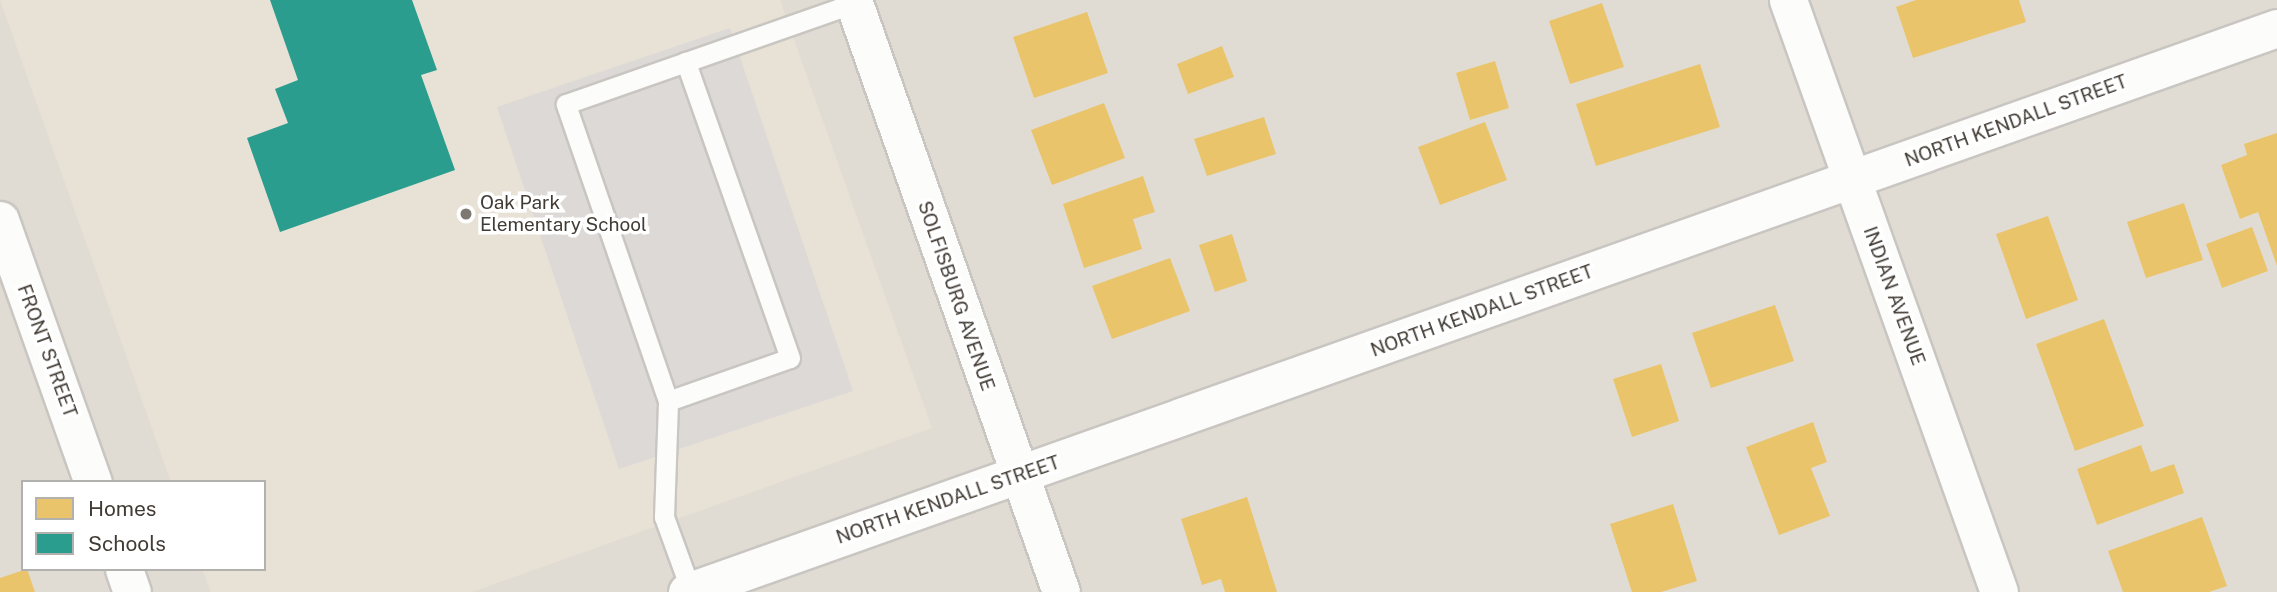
<!DOCTYPE html>
<html>
<head>
<meta charset="utf-8">
<style>
	body { margin:0 }
	#map { position:relative; width:2277px; height:592px; overflow:hidden; background:#edeae6; font-family:"Public Sans",sans-serif }
	div>[style] { position:absolute }
	.residential>* { inset:0; background:#e1dcd3 }
	.education>* { inset:0; background:#e8e1d5 }
	.parking>* { inset:0; background:#dcd9d6 }
	.homes>* { inset:0; background:#e9c46a }
	.schools>* { inset:0; background:#2a9d8f }
	.roads { filter:drop-shadow(2px 0 #c9c6c2) drop-shadow(-2px 0 #c9c6c2) drop-shadow(0 2px #c9c6c2) drop-shadow(0 -2px #c9c6c2) }
	.lane>* { height:19px; margin:-9.5px; padding:0 9.5px; transform-origin:9.5px; border-radius:9.5px; background:#fcfcfb }
	.street>* { height:37px; margin:-18.5px; padding:0 18.5px; transform-origin:18.5px; border-radius:18.5px; background:#fcfcfb }
	.dots>* { width:19px; height:19px; translate:-50% -50%; box-sizing:border-box; border:4px solid #fff; border-radius:50% }
	span { translate:-50% -50%; white-space:nowrap; text-align:center; line-height:1.15; -webkit-text-stroke:7px #fff; paint-order:stroke }
	.street-label { font-size:19px; color:#413b34 }
	.poi-label { font-size:19px; color:#413b34 }
	.left { translate:0 -50%; text-align:left }
	.legend { position:absolute; left:21px; top:480px; width:245px; height:91px; box-sizing:border-box; background:#fff; border:2px solid #b3b1ae; margin:0; padding:9px 12px; list-style:none; font-size:21px; color:#413b34 }
	.legend li { display:flex; align-items:center; gap:14px; height:35px }
	.legend b { width:35px; border:2px solid #b3b1ae }
</style>
</head>
<body>
<div id="map">
	<div class="residential">
		<div style="clip-path:polygon(evenodd,0 0,2277px 0,2277px 592px,0 592px,0 0,23px 482px,264px 482px,264px 569px,23px 569px,23px 482px)"></div>
	</div>
	<div class="education">
		<div style="clip-path:polygon(0 0,780px 0,932px 428px,472px 592px,211px 592px,202px 569px,264px 569px,264px 482px,171px 482px)"></div>
	</div>
	<div class="parking">
		<div style="clip-path:polygon(730px 28px,853px 391px,619px 469px,497px 107px)"></div>
	</div>
	<div class="homes">
		<div style="clip-path:polygon(1916px 0,2019px 0,2026px 22px,1913px 58px,1896px 7px)"></div>
		<div style="clip-path:polygon(1602px 3px,1624px 67px,1570px 84px,1549px 21px)"></div>
		<div style="clip-path:polygon(1087px 12px,1108px 73px,1034px 98px,1013px 37px)"></div>
		<div style="clip-path:polygon(1222px 46px,1234px 77px,1188px 94px,1177px 64px)"></div>
		<div style="clip-path:polygon(1495px 61px,1509px 108px,1470px 120px,1456px 73px)"></div>
		<div style="clip-path:polygon(1700px 64px,1720px 127px,1596px 166px,1576px 104px)"></div>
		<div style="clip-path:polygon(1104px 103px,1125px 158px,1052px 185px,1031px 130px)"></div>
		<div style="clip-path:polygon(1264px 117px,1276px 154px,1207px 176px,1194px 139px)"></div>
		<div style="clip-path:polygon(1485px 122px,1507px 180px,1440px 205px,1418px 147px)"></div>
		<div style="clip-path:polygon(2277px 133px,2277px 266px,2258px 212px,2240px 219px,2221px 165px,2247px 155px,2244px 144px)"></div>
		<div style="clip-path:polygon(1143px 176px,1155px 212px,1133px 219px,1142px 249px,1084px 268px,1063px 204px)"></div>
		<div style="clip-path:polygon(2184px 203px,2203px 260px,2146px 278px,2127px 222px)"></div>
		<div style="clip-path:polygon(2048px 216px,2078px 300px,2026px 319px,1996px 234px)"></div>
		<div style="clip-path:polygon(2252px 227px,2268px 271px,2222px 288px,2206px 244px)"></div>
		<div style="clip-path:polygon(1232px 234px,1247px 281px,1215px 292px,1199px 245px)"></div>
		<div style="clip-path:polygon(1170px 258px,1190px 311px,1112px 339px,1092px 286px)"></div>
		<div style="clip-path:polygon(1775px 305px,1794px 361px,1711px 388px,1692px 333px)"></div>
		<div style="clip-path:polygon(2104px 319px,2144px 426px,2075px 451px,2036px 344px)"></div>
		<div style="clip-path:polygon(1661px 364px,1679px 421px,1632px 437px,1613px 379px)"></div>
		<div style="clip-path:polygon(1813px 422px,1827px 462px,1811px 468px,1830px 516px,1779px 535px,1746px 447px)"></div>
		<div style="clip-path:polygon(2141px 445px,2151px 472px,2174px 464px,2184px 493px,2097px 525px,2077px 469px)"></div>
		<div style="clip-path:polygon(1247px 497px,1277px 592px,1225px 592px,1221px 579px,1202px 585px,1181px 519px)"></div>
		<div style="clip-path:polygon(1673px 504px,1697px 581px,1661px 592px,1632px 592px,1610px 524px)"></div>
		<div style="clip-path:polygon(2202px 517px,2227px 586px,2209px 592px,2123px 592px,2108px 551px)"></div>
		<div style="clip-path:polygon(27px 569px,35px 592px,0 592px,0 578px)"></div>
	</div>
	<div class="schools">
		<div style="clip-path:polygon(270px 0,412px 0,437px 70px,421px 75px,455px 170px,280px 232px,247px 138px,288px 123px,275px 89px,298px 80px)"></div>
	</div>
	<div class="roads">
		<div class="lane">
			<div style="left:668px;top:401px;width:129px;rotate:-19.4deg"></div>
			<div style="left:790px;top:358px;width:314px;rotate:-109.4deg"></div>
			<div style="left:691px;top:591px;width:79px;rotate:-110deg"></div>
			<div style="left:664px;top:517px;width:116px;rotate:-88deg"></div>
			<div style="left:668px;top:401px;width:314px;rotate:-109deg"></div>
			<div style="left:566px;top:104px;width:305px;rotate:-19.3deg"></div>
		</div>
		<div class="street">
			<div style="left:853px;top:0;width:627px;rotate:70.64deg"></div>
			<div style="left:1788px;top:0;width:628px;rotate:70.38deg"></div>
			<div style="left:0;top:220px;width:278px;rotate:70.5deg"></div>
			<div style="left:124px;top:569px;width:24px;rotate:71deg"></div>
			<div style="left:687px;top:592px;width:1687px;rotate:-19.53deg"></div>
		</div>
	</div>
	<div class="dots">
		<div style="left:466px;top:214px;background:#7d7872"></div>
	</div>
	<div class="street-label">
		<span style="left:2016px;top:121px;rotate:-20deg">NORTH KENDALL STREET</span>
		<span style="left:956px;top:296px;rotate:71deg">SOLFISBURG AVENUE</span>
		<span style="left:1894px;top:296px;rotate:70deg">INDIAN AVENUE</span>
		<span style="left:1482px;top:311px;rotate:-20deg">NORTH KENDALL STREET</span>
		<span style="left:47px;top:351px;rotate:70deg">FRONT STREET</span>
		<span style="left:948px;top:500px;rotate:-19deg">NORTH KENDALL STREET</span>
	</div>
	<div class="poi-label">
		<span class="left" style="left:480px;top:214px">Oak Park<br>Elementary School</span>
	</div>
	<ul class="legend">
	<li><b style="height:19px;background:#e9c46a"></b>Homes</li>
	<li><b style="height:19px;background:#2a9d8f"></b>Schools</li>
	</ul>
</div>
</body>
</html>
